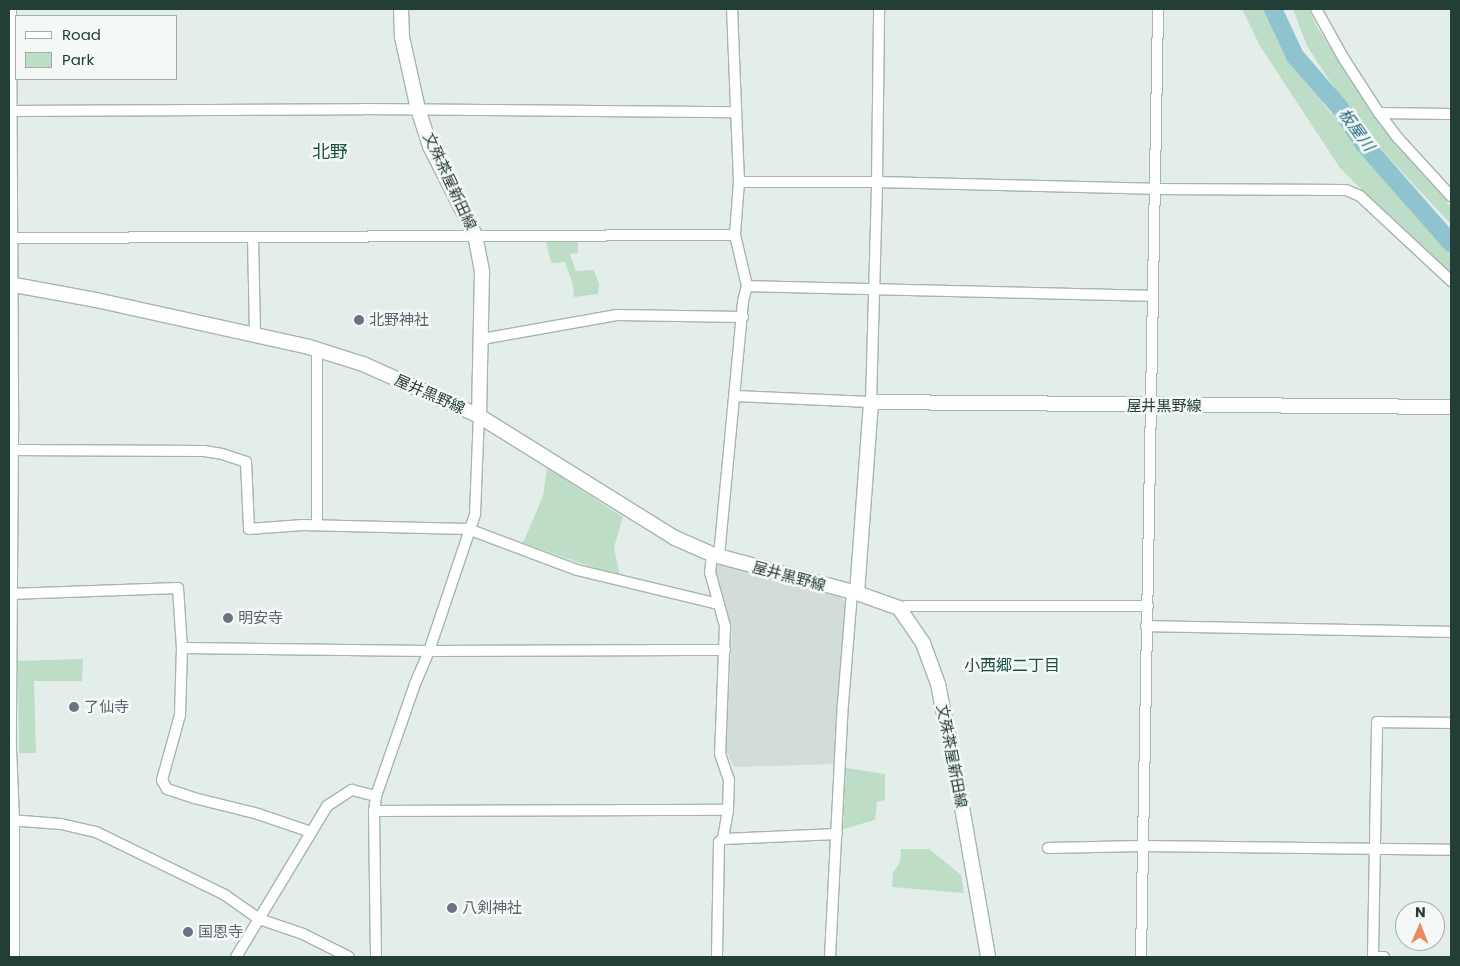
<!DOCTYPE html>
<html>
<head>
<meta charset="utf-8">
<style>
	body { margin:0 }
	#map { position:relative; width:1460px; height:966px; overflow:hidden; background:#e3ede9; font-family:Poppins,"Noto Sans JP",sans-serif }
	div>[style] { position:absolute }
	.built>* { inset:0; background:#d2dcd8 }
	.green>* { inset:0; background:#bdddc7 }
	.river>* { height:18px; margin:-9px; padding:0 9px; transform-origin:9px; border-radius:9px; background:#8ec3cf }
	.roads { filter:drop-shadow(1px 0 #a6b5b0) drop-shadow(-1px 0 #a6b5b0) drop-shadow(0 1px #a6b5b0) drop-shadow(0 -1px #a6b5b0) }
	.minor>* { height:10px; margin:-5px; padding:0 5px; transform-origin:5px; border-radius:5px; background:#fff }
	.tertiary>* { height:12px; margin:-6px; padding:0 6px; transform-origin:6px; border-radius:6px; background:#fff }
	.secondary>* { height:14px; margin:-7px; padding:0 7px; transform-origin:7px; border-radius:7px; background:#fff }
	.dots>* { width:14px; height:14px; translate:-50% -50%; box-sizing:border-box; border:2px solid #f4f9f7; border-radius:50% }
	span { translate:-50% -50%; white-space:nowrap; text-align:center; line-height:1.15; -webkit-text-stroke:5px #f4f9f7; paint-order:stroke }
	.street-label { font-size:15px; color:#233d37 }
	.worship-label { font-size:15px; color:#5b616d }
	.left { translate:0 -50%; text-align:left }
	.water-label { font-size:16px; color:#1f6678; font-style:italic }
	.neighbourhood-label { font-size:16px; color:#204f45 }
	.quarter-label { font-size:18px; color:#204f45 }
	.frame { position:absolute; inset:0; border:10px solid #233d37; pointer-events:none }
	.legend { position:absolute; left:15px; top:15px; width:162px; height:65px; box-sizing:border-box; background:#f4f9f7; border:1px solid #a0aeaa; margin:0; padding:6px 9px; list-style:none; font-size:15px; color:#233d37 }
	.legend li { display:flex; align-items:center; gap:10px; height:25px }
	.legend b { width:25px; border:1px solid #a0aeaa }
	.north { position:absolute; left:1395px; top:901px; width:50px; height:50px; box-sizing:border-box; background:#f4f9f7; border:1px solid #a0aeaa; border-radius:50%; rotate:1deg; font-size:14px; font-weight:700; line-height:20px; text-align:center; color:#233d37 }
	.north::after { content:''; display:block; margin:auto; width:18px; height:22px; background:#ed8861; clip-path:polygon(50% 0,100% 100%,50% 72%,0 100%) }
</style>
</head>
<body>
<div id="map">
	<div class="built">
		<div style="clip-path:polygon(716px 561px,839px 594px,846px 603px,836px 764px,734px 767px,726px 750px,732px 634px,715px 576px)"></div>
	</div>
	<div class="green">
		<div style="clip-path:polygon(1242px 9px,1264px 9px,1284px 50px,1304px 79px,1376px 170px,1451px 250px,1451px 280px,1340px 168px,1260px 46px)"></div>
		<div style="clip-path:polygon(1293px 9px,1309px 9px,1316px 25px,1371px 112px,1410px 160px,1439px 190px,1451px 208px,1451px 224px,1387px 156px,1349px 110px,1307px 46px)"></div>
		<div style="clip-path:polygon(546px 241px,578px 241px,578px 253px,570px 254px,576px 271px,594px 270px,599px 284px,598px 294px,574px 297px,573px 285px,565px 262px,551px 263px)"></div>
		<div style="clip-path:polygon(547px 468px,623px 517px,614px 547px,620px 577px,523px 543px,543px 496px)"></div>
		<div style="clip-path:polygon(83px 659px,82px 681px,34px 681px,36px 753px,19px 753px,18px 661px)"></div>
		<div style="clip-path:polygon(846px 768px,885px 774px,885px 800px,877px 802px,875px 820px,843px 829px)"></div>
		<div style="clip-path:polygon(901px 849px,929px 849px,961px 875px,964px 893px,892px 887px,893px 873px,900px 862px)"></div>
	</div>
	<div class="river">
		<div style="left:1273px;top:9px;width:52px;rotate:64.9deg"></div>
		<div style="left:1295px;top:56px;width:67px;rotate:49.2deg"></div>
		<div style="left:1339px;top:107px;width:45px;rotate:56deg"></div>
		<div style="left:1364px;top:144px;width:132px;rotate:48.7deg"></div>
	</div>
	<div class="roads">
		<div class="minor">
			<div style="left:1316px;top:9px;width:57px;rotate:60.8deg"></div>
			<div style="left:1344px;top:59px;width:64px;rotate:57.1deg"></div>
			<div style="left:1379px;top:113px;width:31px;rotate:53deg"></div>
			<div style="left:1398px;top:138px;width:79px;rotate:47.6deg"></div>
			<div style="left:9px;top:111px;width:354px;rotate:-0.3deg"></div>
			<div style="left:363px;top:109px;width:371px;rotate:0.5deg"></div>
			<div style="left:1379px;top:113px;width:72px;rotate:0.8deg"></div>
			<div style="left:739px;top:182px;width:138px"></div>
			<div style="left:877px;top:182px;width:277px;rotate:1.4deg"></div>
			<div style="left:1154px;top:189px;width:192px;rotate:0.3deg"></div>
			<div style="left:1346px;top:190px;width:15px;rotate:23deg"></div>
			<div style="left:1360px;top:196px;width:125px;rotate:43deg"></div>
			<div style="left:253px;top:237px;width:98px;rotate:88.8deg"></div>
			<div style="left:11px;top:238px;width:724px;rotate:-0.24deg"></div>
			<div style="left:747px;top:286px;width:406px;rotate:1.4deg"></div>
			<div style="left:482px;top:339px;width:137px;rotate:-10.1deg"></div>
			<div style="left:617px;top:315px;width:126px;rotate:0.9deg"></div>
			<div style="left:317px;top:350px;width:175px;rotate:90deg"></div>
			<div style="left:735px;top:396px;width:136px;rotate:2.5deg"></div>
			<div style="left:871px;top:402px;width:220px;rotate:-88.4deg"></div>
			<div style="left:877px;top:182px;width:173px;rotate:-89.3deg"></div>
			<div style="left:12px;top:450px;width:192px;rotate:0.3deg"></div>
			<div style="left:204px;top:451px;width:18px;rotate:9deg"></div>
			<div style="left:222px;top:454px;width:25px;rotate:18deg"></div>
			<div style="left:246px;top:462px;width:67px;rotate:87.4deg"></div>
			<div style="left:249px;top:529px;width:54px;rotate:-4.2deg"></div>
			<div style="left:303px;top:525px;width:165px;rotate:1.4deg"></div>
			<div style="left:468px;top:529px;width:116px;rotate:20.6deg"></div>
			<div style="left:577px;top:570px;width:146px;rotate:13.5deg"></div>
			<div style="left:712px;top:554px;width:18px;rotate:96deg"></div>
			<div style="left:710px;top:572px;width:56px;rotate:74.5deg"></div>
			<div style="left:725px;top:626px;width:128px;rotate:92.2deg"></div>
			<div style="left:720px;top:754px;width:28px;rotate:71deg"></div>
			<div style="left:729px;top:780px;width:30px;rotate:92deg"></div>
			<div style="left:728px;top:810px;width:29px;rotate:100deg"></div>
			<div style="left:723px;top:839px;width:5px;rotate:143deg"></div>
			<div style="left:719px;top:842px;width:115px;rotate:91deg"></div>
			<div style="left:719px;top:556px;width:256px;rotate:-84.6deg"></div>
			<div style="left:743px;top:301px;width:16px;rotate:-75deg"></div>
			<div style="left:747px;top:286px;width:52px;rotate:-103.2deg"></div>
			<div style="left:735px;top:235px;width:53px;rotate:-85.7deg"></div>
			<div style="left:739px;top:182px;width:173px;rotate:-92.3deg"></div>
			<div style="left:9px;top:594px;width:169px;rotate:-2deg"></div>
			<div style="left:178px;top:588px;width:60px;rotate:86.2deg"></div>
			<div style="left:182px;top:648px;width:67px;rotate:91.7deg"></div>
			<div style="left:180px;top:715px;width:67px;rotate:105.5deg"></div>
			<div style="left:162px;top:780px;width:10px;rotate:61deg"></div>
			<div style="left:167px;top:789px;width:28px;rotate:18deg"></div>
			<div style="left:194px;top:798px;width:66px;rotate:14deg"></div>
			<div style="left:258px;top:814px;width:56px;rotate:18.8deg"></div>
			<div style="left:899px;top:608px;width:8px;rotate:-14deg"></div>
			<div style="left:907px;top:606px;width:241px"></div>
			<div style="left:1146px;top:626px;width:305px;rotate:1.1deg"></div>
			<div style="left:182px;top:648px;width:247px;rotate:0.7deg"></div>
			<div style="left:429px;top:651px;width:296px;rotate:-0.2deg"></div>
			<div style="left:374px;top:811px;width:354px;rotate:-0.2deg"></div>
			<div style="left:9px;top:820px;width:52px;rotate:4.4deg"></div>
			<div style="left:61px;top:824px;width:36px;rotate:13deg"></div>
			<div style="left:96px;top:832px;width:144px;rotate:26deg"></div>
			<div style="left:225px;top:895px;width:42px;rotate:35.2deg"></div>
			<div style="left:259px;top:919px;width:46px;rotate:18.8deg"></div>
			<div style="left:303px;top:934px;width:51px;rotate:26.6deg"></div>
			<div style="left:723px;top:839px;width:114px;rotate:-2.5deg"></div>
			<div style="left:1048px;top:848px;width:94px;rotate:-1.2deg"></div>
			<div style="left:1142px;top:846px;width:309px;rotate:0.7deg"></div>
			<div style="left:236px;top:957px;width:176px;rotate:-58.9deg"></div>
			<div style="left:327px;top:806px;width:30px;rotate:-33deg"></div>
			<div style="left:352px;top:790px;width:25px;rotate:14deg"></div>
			<div style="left:376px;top:957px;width:146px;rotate:-90.8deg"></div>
			<div style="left:374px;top:811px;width:15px;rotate:-82deg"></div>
			<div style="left:376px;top:796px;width:119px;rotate:-70.8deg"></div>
			<div style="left:415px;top:684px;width:36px;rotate:-67deg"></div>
			<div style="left:429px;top:651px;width:145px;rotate:-71.4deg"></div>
			<div style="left:475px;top:514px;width:98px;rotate:-87.7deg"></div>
			<div style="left:830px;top:957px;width:253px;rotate:-87.1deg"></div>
			<div style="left:843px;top:704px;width:111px;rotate:-85.4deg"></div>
			<div style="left:1141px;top:957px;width:948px;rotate:-88.97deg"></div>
			<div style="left:1384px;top:957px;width:11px;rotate:180deg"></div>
			<div style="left:1373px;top:957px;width:235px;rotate:-89deg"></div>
			<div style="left:1377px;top:722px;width:74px;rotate:0.8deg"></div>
		</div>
		<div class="tertiary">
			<div style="left:10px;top:9px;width:422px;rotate:89.7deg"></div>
			<div style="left:12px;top:431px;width:317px;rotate:90.4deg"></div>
			<div style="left:10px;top:748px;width:72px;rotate:87.6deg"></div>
			<div style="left:13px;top:820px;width:137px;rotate:90deg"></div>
		</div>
		<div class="secondary">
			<div style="left:401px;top:9px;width:28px;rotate:88deg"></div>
			<div style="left:402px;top:37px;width:74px;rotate:77.5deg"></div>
			<div style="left:418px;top:109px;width:39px;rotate:72deg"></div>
			<div style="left:430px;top:146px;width:100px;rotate:63.2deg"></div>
			<div style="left:475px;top:235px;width:38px;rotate:79deg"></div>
			<div style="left:482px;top:272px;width:144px;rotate:91.2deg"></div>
			<div style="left:9px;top:284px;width:88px;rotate:10.4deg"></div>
			<div style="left:96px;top:300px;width:218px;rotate:12.4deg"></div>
			<div style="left:309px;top:347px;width:57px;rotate:17.5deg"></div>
			<div style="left:363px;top:364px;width:127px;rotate:24.1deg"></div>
			<div style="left:479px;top:416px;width:231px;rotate:31.9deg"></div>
			<div style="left:675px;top:538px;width:43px;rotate:23.6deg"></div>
			<div style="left:714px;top:555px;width:148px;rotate:14.9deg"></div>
			<div style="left:857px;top:593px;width:45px;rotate:19.7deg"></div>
			<div style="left:899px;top:608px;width:42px;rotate:55.6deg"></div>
			<div style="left:923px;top:643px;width:44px;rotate:69.9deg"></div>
			<div style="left:938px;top:684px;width:108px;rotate:78.8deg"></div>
			<div style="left:959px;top:790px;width:169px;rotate:80.1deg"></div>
			<div style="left:857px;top:593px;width:192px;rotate:-85.8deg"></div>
			<div style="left:871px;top:402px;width:580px;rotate:0.49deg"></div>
		</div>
	</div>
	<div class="dots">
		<div style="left:359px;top:320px;background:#6b7280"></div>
		<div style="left:228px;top:618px;background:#6b7280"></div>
		<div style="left:74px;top:707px;background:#6b7280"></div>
		<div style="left:452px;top:908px;background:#6b7280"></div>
		<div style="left:188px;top:932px;background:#6b7280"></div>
	</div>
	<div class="street-label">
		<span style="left:450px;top:181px;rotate:65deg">文殊茶屋新田線</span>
		<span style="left:430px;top:394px;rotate:24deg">屋井黒野線</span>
		<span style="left:1164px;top:406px">屋井黒野線</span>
		<span style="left:789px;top:576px;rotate:15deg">屋井黒野線</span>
		<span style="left:952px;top:756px;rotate:79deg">文殊茶屋新田線</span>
	</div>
	<div class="worship-label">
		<span class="left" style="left:369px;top:320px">北野神社</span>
		<span class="left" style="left:238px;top:618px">明安寺</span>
		<span class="left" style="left:84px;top:707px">了仙寺</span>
		<span class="left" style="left:462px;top:908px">八剣神社</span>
		<span class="left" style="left:198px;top:932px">国恩寺</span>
	</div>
	<div class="water-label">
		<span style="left:1356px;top:130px;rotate:54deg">板屋川</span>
	</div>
	<div class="neighbourhood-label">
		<span style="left:1012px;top:666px">小西郷二丁目</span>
	</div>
	<div class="quarter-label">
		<span style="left:330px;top:152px">北野</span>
	</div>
	<div class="frame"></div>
	<ul class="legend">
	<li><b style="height:6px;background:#fff"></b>Road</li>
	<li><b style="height:14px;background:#bdddc7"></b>Park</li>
	</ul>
	<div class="north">N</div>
</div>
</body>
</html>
